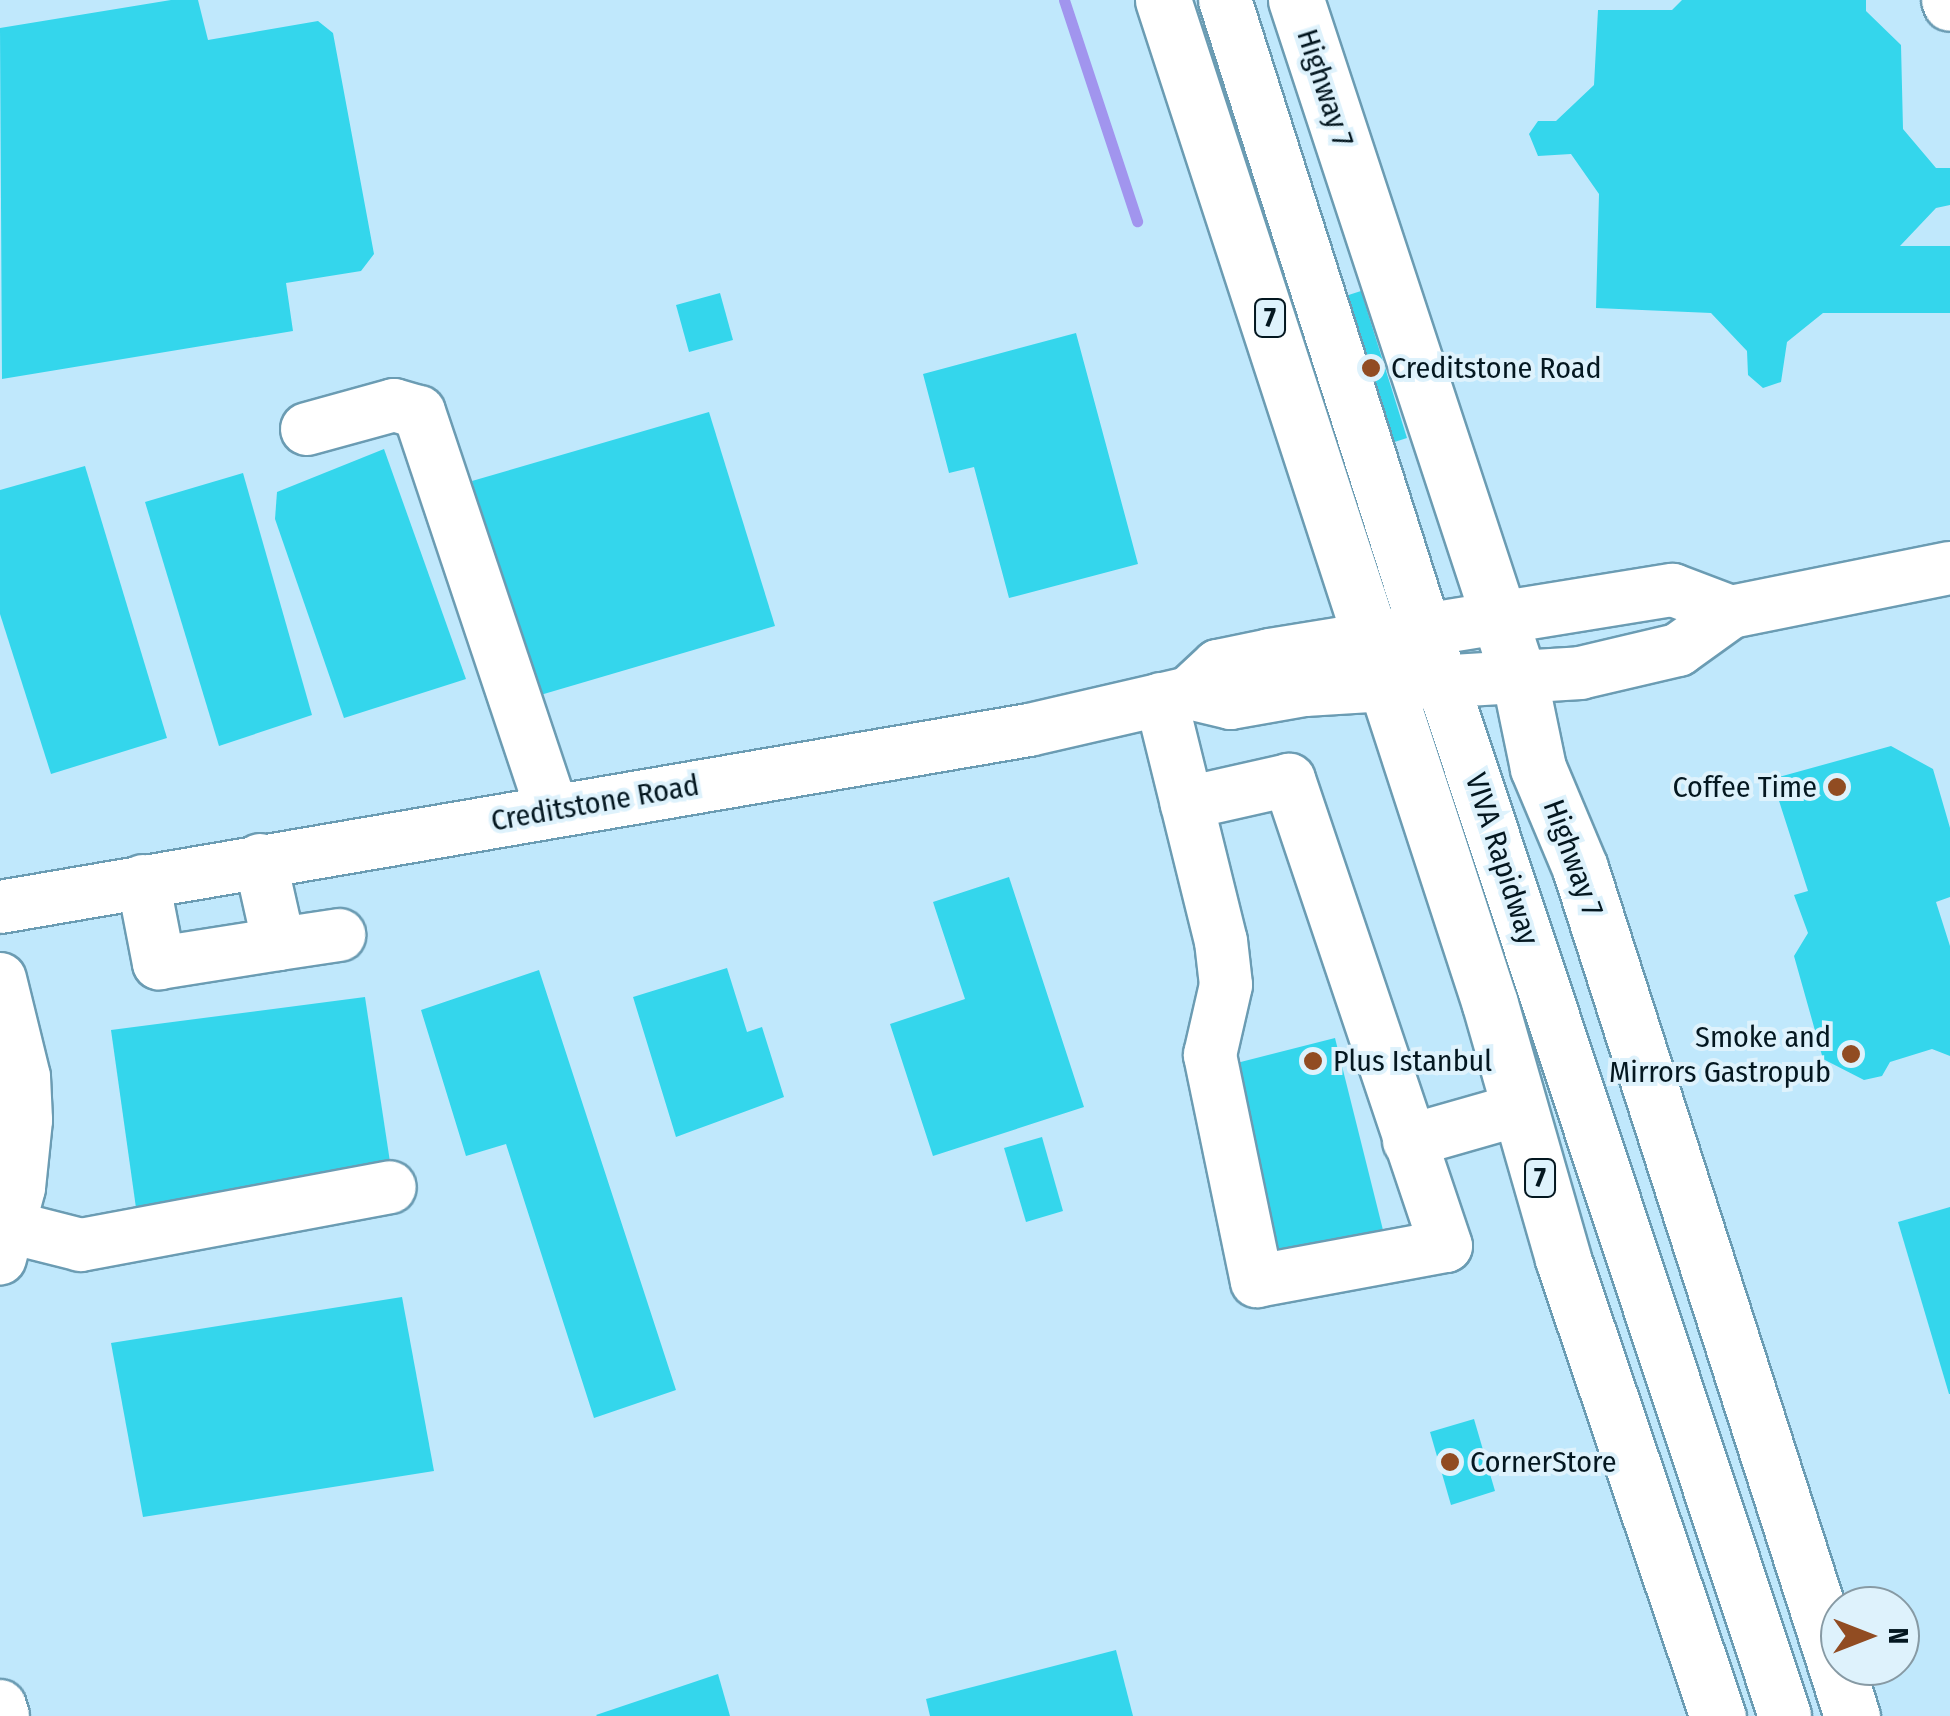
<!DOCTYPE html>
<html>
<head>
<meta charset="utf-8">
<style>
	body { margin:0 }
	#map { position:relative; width:1950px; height:1716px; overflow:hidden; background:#c0e8fc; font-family:"Fira Sans Condensed",sans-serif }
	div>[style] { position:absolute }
	.stream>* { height:11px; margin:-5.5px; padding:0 5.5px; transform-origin:5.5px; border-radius:5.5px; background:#a195ee }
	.building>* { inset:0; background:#34d6ec }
	.roads { filter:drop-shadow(2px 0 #6b9cb3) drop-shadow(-2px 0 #6b9cb3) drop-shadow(0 2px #6b9cb3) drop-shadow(0 -2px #6b9cb3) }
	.minor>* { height:52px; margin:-26px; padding:0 26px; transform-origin:26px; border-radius:26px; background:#fff }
	.major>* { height:55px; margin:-27.5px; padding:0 27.5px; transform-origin:27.5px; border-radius:27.5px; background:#fff }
	.dots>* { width:28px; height:28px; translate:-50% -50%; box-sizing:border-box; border:5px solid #def2fc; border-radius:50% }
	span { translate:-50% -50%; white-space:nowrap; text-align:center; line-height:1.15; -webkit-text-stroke:8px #def2fc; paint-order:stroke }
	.shield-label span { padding:2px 8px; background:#def2fc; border:2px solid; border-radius:8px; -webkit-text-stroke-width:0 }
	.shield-label { font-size:28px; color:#041720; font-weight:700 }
	.street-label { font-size:30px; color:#041720 }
	.poi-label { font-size:30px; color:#041720 }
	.left { translate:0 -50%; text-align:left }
	.right { translate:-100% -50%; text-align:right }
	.north { position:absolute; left:1820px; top:1586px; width:100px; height:100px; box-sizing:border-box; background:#def2fc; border:2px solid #879aa4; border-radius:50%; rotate:90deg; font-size:28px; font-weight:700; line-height:40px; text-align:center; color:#041720 }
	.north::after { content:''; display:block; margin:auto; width:35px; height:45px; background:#914c22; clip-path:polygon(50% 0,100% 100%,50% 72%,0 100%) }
</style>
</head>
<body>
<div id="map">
	<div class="stream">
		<div style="left:1064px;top:0;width:233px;rotate:71.7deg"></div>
	</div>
	<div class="building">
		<div style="clip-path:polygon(171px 0,198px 0,208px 40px,318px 21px,333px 33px,374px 254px,361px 271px,286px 283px,293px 331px,2px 379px,0 28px)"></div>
		<div style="clip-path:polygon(1682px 0,1866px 0,1866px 11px,1901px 45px,1903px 129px,1936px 168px,1950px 168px,1950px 205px,1936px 208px,1900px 246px,1950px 246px,1950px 313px,1823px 313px,1787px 342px,1781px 382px,1763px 388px,1748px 375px,1747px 351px,1711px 313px,1596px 308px,1599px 194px,1571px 154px,1538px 156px,1529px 134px,1538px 121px,1556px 121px,1594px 85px,1598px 10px,1672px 10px)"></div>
		<div style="clip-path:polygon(1361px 291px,1407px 438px,1382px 446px,1336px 299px)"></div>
		<div style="clip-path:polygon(720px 293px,733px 340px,689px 352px,676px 305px)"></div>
		<div style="clip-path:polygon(1076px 333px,1138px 564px,1009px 598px,974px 467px,949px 473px,923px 374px)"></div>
		<div style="clip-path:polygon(709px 412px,775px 626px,537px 696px,472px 481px)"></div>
		<div style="clip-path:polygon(384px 449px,466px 679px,344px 718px,275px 519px,277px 492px)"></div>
		<div style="clip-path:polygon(85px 466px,167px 738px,51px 774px,0 614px,0 490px)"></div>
		<div style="clip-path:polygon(243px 473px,312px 715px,219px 746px,145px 502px)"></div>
		<div style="clip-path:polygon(1891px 746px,1933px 769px,1950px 828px,1950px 897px,1936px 902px,1950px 946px,1950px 1056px,1932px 1049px,1890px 1062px,1882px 1076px,1864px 1080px,1823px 1059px,1794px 956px,1808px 933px,1794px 895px,1808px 891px,1772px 779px)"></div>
		<div style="clip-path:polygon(1009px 877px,1084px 1107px,933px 1156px,890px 1024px,965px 999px,933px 902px)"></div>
		<div style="clip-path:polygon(727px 968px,747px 1032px,762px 1027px,784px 1097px,676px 1137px,633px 997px)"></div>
		<div style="clip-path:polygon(539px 970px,676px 1390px,594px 1418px,506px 1144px,466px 1156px,421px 1010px)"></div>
		<div style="clip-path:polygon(365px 997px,392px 1175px,136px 1208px,111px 1030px)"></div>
		<div style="clip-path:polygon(1335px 1038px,1386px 1242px,1271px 1270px,1221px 1067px)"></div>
		<div style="clip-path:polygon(1042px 1137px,1063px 1211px,1026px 1222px,1004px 1148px)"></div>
		<div style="clip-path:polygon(1950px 1207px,1950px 1394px,1949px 1394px,1898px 1222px)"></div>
		<div style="clip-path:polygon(402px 1297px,434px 1471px,143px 1517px,111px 1343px)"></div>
		<div style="clip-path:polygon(1474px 1419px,1495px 1491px,1451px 1505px,1430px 1432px)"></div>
		<div style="clip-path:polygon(1116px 1650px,1133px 1716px,930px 1716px,926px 1699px)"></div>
		<div style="clip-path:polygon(718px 1674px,730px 1716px,597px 1716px,596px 1715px)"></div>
	</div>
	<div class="roads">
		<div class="minor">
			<div style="left:1225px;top:0;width:661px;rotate:72.39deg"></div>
			<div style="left:1425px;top:630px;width:1144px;rotate:71.66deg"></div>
			<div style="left:1948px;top:0;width:5px;rotate:68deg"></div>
			<div style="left:307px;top:429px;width:90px;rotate:-15.4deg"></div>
			<div style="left:394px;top:405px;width:26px;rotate:16deg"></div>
			<div style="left:419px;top:412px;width:420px;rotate:71.5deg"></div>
			<div style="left:1189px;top:693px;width:40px;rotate:-43deg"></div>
			<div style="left:1218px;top:666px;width:53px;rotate:-11.9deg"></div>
			<div style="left:1270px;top:655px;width:408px;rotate:-9.2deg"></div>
			<div style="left:1673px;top:590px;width:62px;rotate:20.8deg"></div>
			<div style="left:1161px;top:699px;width:249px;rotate:76.1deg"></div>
			<div style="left:1221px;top:941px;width:44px;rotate:83.5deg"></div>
			<div style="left:1226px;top:985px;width:72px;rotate:102.9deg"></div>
			<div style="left:1210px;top:1055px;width:231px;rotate:78.3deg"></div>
			<div style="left:1257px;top:1281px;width:192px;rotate:-10.5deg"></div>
			<div style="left:1446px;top:1246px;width:492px;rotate:-108.6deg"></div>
			<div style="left:1289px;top:780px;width:105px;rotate:167.3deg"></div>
			<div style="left:143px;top:881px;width:84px;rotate:79deg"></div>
			<div style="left:159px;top:963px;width:121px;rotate:-9deg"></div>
			<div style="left:279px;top:944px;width:86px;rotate:-102.7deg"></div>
			<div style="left:0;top:907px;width:1044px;rotate:-9.76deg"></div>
			<div style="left:1029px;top:730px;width:164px;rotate:-13deg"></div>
			<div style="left:1189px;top:693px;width:43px;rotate:13.4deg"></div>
			<div style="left:1231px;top:703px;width:75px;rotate:-10deg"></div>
			<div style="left:1305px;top:690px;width:276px;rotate:-3.5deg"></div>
			<div style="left:1580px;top:673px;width:101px;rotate:-13.2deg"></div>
			<div style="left:1678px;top:650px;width:65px;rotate:-35.6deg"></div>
			<div style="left:1731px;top:612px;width:223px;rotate:-11.4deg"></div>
			<div style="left:279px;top:944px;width:61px;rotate:-8.5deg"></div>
			<div style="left:0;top:979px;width:101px;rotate:76.2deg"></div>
			<div style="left:24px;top:1077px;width:43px;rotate:87.3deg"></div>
			<div style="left:26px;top:1120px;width:68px;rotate:95.9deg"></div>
			<div style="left:19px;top:1188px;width:73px;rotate:105.2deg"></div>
			<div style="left:1409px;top:1141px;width:116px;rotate:-15.9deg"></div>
			<div style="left:10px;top:1227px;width:73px;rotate:14.2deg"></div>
			<div style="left:81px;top:1245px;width:314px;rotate:-10.6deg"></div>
			<div style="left:0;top:1706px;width:10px;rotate:73deg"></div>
		</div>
		<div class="major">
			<div style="left:1163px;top:0;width:1056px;rotate:71.96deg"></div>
			<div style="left:1490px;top:1004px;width:265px;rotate:74deg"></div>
			<div style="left:1563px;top:1259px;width:483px;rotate:71.3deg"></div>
			<div style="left:1296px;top:0;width:717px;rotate:71.79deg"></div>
			<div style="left:1520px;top:681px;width:89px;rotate:78.3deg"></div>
			<div style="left:1538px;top:768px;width:108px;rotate:67.2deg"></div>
			<div style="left:1580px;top:868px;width:891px;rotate:72.22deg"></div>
		</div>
	</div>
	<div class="dots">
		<div style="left:1371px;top:368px;background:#914c22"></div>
		<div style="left:1837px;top:787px;background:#914c22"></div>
		<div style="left:1851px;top:1054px;background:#914c22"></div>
		<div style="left:1313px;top:1061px;background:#914c22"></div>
		<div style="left:1450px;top:1462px;background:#914c22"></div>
	</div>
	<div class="shield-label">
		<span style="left:1270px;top:318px">7</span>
		<span style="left:1540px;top:1178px">7</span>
	</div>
	<div class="street-label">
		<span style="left:1325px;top:88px;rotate:72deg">Highway 7</span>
		<span style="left:595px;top:803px;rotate:-10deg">Creditstone Road</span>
		<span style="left:1573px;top:858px;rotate:70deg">Highway 7</span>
		<span style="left:1502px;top:859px;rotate:72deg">VIVA Rapidway</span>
	</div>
	<div class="poi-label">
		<span class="left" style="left:1391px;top:368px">Creditstone Road</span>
		<span class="right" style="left:1817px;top:787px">Coffee Time</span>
		<span class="right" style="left:1831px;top:1054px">Smoke and<br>Mirrors Gastropub</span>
		<span class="left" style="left:1333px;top:1061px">Plus Istanbul</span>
		<span class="left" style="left:1470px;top:1462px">CornerStore</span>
	</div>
	<div class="north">N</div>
</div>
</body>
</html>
